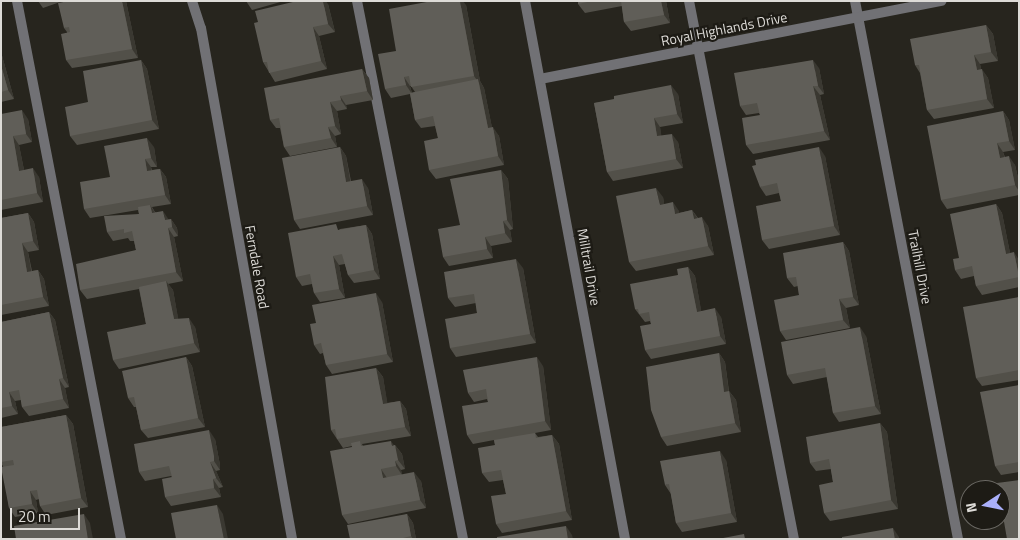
<!DOCTYPE html>
<html>
<head>
<meta charset="utf-8">
<style>
	body { margin:0 }
	#map { position:relative; width:1020px; height:540px; overflow:hidden; background:#27251e; font-family:"Titillium Web",sans-serif }
	div>[style] { position:absolute }
	.service>* { height:10px; margin:-5px; padding:0 5px; transform-origin:5px; border-radius:5px; background:#717175 }
	.minor>* { height:10px; margin:-5px; padding:0 5px; transform-origin:5px; border-radius:5px; background:#717175 }
	.tertiary>* { height:10px; margin:-5px; padding:0 5px; transform-origin:5px; border-radius:5px; background:#717175 }
	.wall>* { inset:0; background:#525049 }
	.shaded-wall>* { inset:0; background:#3a3831 }
	.building>* { inset:0; background:#605e58 }
	span { translate:-50% -50%; white-space:nowrap; text-align:center; line-height:1.15; -webkit-text-stroke:4.5px #1d1b15; paint-order:stroke }
	.street-label { font-size:14px; color:#dddbd7 }
	.frame { position:absolute; inset:0; border:2px solid #dddbd7; pointer-events:none }
	.north { position:absolute; left:960px; top:480px; width:50px; height:50px; box-sizing:border-box; background:#1d1b15; border:1px solid #6a6863; border-radius:50%; rotate:259deg; font-size:14px; font-weight:700; line-height:20px; text-align:center; color:#dddbd7 }
	.north::after { content:''; display:block; margin:auto; width:18px; height:22px; background:#aab0fb; clip-path:polygon(50% 0,100% 100%,50% 72%,0 100%) }
	.scale { position:absolute; left:10px; top:508px; width:70px; height:22px; box-sizing:border-box; border:2px solid #dddbd7; border-top:0; padding-left:6px; font-size:15px; line-height:18px; white-space:nowrap; color:#dddbd7; -webkit-text-stroke:4px #1d1b15; paint-order:stroke }
</style>
</head>
<body>
<div id="map">
	<div class="service">
		<div style="left:17px;top:1px;width:548px;rotate:79.06deg"></div>
		<div style="left:357px;top:1px;width:548px;rotate:78.85deg"></div>
		<div style="left:689px;top:1px;width:548px;rotate:78.96deg"></div>
	</div>
	<div class="minor">
		<div style="left:525px;top:1px;width:547px;rotate:79.47deg"></div>
		<div style="left:855px;top:1px;width:548px;rotate:79.16deg"></div>
		<div style="left:540px;top:79px;width:409px;rotate:-11deg"></div>
	</div>
	<div class="tertiary">
		<div style="left:192px;top:1px;width:28px;rotate:72deg"></div>
		<div style="left:201px;top:28px;width:519px;rotate:79.9deg"></div>
	</div>
	<div class="wall">
		<div style="clip-path:polygon(38px 1px,63px 1px,43px 8px)"></div>
		<div style="clip-path:polygon(126px 1px,138px 58px,72px 68px,66px 60px,67px 32px,64px 28px)"></div>
		<div style="clip-path:polygon(246px 1px,284px 1px,252px 10px)"></div>
		<div style="clip-path:polygon(578px 1px,666px 1px,670px 23px,631px 31px,624px 22px,622px 6px,585px 13px,578px 4px)"></div>
		<div style="clip-path:polygon(328px 4px,335px 32px,319px 36px,327px 69px,275px 82px,263px 62px)"></div>
		<div style="clip-path:polygon(evenodd,466px 5px,480px 81px,484px 88px,492px 128px,499px 136px,504px 165px,436px 179px,429px 170px,438px 138px,435px 126px,421px 128px,415px 120px,410px 94px,391px 98px,385px 89px,396px 51px,466px 5px,410px 86px,411px 86px,415px 92px,412px 93px,410px 86px)"></div>
		<div style="clip-path:polygon(986px 25px,993px 34px,998px 61px,980px 64px,981px 69px,988px 78px,994px 108px,934px 119px,927px 110px,920px 73px,915px 65px)"></div>
		<div style="clip-path:polygon(1px 52px,14px 99px,1px 102px)"></div>
		<div style="clip-path:polygon(141px 60px,147px 69px,159px 129px,77px 145px,70px 136px,88px 102px)"></div>
		<div style="clip-path:polygon(819px 68px,824px 94px,820px 95px,830px 140px,753px 154px,746px 145px,760px 115px,759px 113px,746px 115px,740px 106px)"></div>
		<div style="clip-path:polygon(362px 69px,369px 78px,373px 100px,346px 105px,347px 109px,337px 111px,341px 134px,335px 136px,337px 147px,290px 156px,284px 147px,280px 128px,276px 128px,270px 120px)"></div>
		<div style="clip-path:polygon(678px 94px,683px 123px,660px 127px,661px 136px,678px 142px,683px 168px,613px 181px,607px 172px,594px 103px)"></div>
		<div style="clip-path:polygon(1003px 111px,1009px 120px,1015px 150px,1003px 152px,1005px 157px,1015px 165px,1019px 182px,1019px 195px,947px 209px,941px 200px)"></div>
		<div style="clip-path:polygon(1px 114px,28px 119px,32px 142px,19px 145px,24px 170px,39px 177px,43px 202px,1px 210px)"></div>
		<div style="clip-path:polygon(154px 147px,157px 167px,151px 167px,152px 170px,160px 169px,166px 177px,171px 204px,152px 207px,155px 212px,169px 220px,171px 219px,177px 228px,178px 236px,174px 237px,183px 281px,168px 284px,173px 290px,178px 319px,195px 327px,200px 352px,119px 369px,113px 360px,146px 324px,139px 289px,87px 299px,80px 290px,136px 250px,134px 241px,130px 241px,128px 238px,113px 241px,107px 232px,139px 214px,138px 210px,90px 218px,84px 209px,110px 177px)"></div>
		<div style="clip-path:polygon(340px 147px,346px 156px,351px 181px,368px 188px,373px 215px,300px 229px,294px 220px)"></div>
		<div style="clip-path:polygon(825px 156px,840px 235px,769px 249px,762px 240px,781px 201px,779px 193px,766px 196px,760px 187px)"></div>
		<div style="clip-path:polygon(501px 170px,508px 179px,513px 229px,510px 230px,512px 242px,491px 246px,493px 258px,449px 266px,443px 257px,460px 225px)"></div>
		<div style="clip-path:polygon(663px 197px,664px 204px,679px 211px,679px 213px,692px 210px,698px 218px,708px 226px,714px 255px,636px 271px,629px 262px)"></div>
		<div style="clip-path:polygon(996px 204px,1002px 213px,1010px 253px,1019px 260px,1019px 287px,982px 295px,976px 286px,974px 276px,961px 279px,955px 270px,959px 258px)"></div>
		<div style="clip-path:polygon(28px 213px,34px 222px,39px 250px,28px 252px,32px 271px,38px 270px,44px 279px,49px 306px,1px 315px,1px 218px)"></div>
		<div style="clip-path:polygon(366px 225px,372px 234px,380px 279px,354px 283px,348px 275px,345px 264px,339px 265px,345px 298px,320px 302px,314px 293px,312px 284px,302px 286px,296px 277px,340px 229px)"></div>
		<div style="clip-path:polygon(843px 242px,849px 251px,859px 305px,846px 308px,850px 328px,786px 340px,780px 331px,799px 295px,798px 286px,794px 287px,787px 278px)"></div>
		<div style="clip-path:polygon(688px 267px,695px 276px,701px 311px,721px 317px,726px 344px,651px 359px,645px 350px,651px 324px,650px 321px,645px 322px,635px 309px)"></div>
		<div style="clip-path:polygon(523px 268px,536px 343px,456px 357px,450px 348px,477px 313px,476px 303px,455px 307px,448px 298px)"></div>
		<div style="clip-path:polygon(1019px 297px,1019px 380px,982px 386px,976px 378px)"></div>
		<div style="clip-path:polygon(382px 302px,393px 362px,332px 374px,326px 365px,323px 353px,320px 354px,314px 345px,316px 323px)"></div>
		<div style="clip-path:polygon(49px 312px,55px 320px,69px 387px,65px 388px,69px 408px,29px 416px,22px 407px,21px 400px,15px 401px,18px 414px,1px 418px,1px 322px)"></div>
		<div style="clip-path:polygon(866px 336px,881px 414px,839px 422px,833px 413px,827px 377px,793px 384px,787px 375px)"></div>
		<div style="clip-path:polygon(719px 353px,725px 362px,729px 391px,736px 400px,741px 432px,667px 446px,661px 437px)"></div>
		<div style="clip-path:polygon(186px 357px,192px 366px,205px 427px,148px 438px,141px 430px,136px 407px,134px 407px,128px 398px)"></div>
		<div style="clip-path:polygon(543px 366px,551px 430px,535px 433px,538px 437px,552px 435px,559px 444px,572px 520px,502px 533px,496px 524px,506px 494px,503px 480px,489px 482px,482px 473px,495px 445px,494px 440px,473px 444px,467px 435px,488px 402px,487px 399px,474px 402px,468px 393px)"></div>
		<div style="clip-path:polygon(376px 368px,383px 377px,387px 403px,400px 401px,406px 409px,411px 436px,362px 444px,363px 446px,395px 445px,402px 454px,405px 469px,401px 470px,402px 475px,421px 481px,426px 508px,348px 524px,342px 515px,352px 447px,352px 446px,343px 448px,331px 430px)"></div>
		<div style="clip-path:polygon(1019px 385px,1019px 472px,1001px 475px,995px 466px)"></div>
		<div style="clip-path:polygon(66px 415px,73px 424px,88px 507px,46px 515px,40px 506px,39px 499px,36px 500px,38px 513px,15px 517px,9px 508px,3px 466px,1px 464px,1px 427px)"></div>
		<div style="clip-path:polygon(880px 423px,887px 432px,898px 509px,830px 521px,824px 513px,833px 482px,831px 469px,816px 471px,810px 463px)"></div>
		<div style="clip-path:polygon(215px 439px,220px 465px,220px 470px,216px 471px,223px 487px,219px 488px,221px 497px,171px 506px,165px 497px,172px 477px,171px 476px,145px 481px,139px 472px)"></div>
		<div style="clip-path:polygon(726px 460px,737px 522px,682px 532px,676px 523px,671px 494px,665px 485px)"></div>
		<div style="clip-path:polygon(407px 514px,413px 523px,416px 539px,350px 539px)"></div>
	</div>
	<div class="shaded-wall">
		<div style="clip-path:polygon(122px 1px,126px 1px,138px 58px,132px 49px)"></div>
		<div style="clip-path:polygon(323px 1px,326px 1px,328px 4px,335px 32px,328px 24px)"></div>
		<div style="clip-path:polygon(460px 1px,463px 1px,466px 5px,480px 81px,484px 88px,494px 137px,488px 128px,479px 83px,474px 76px)"></div>
		<div style="clip-path:polygon(661px 1px,666px 1px,670px 23px,664px 15px)"></div>
		<div style="clip-path:polygon(986px 25px,993px 34px,998px 61px,991px 52px)"></div>
		<div style="clip-path:polygon(313px 27px,319px 36px,327px 69px,321px 61px)"></div>
		<div style="clip-path:polygon(1px 52px,14px 99px,8px 90px,1px 65px)"></div>
		<div style="clip-path:polygon(974px 55px,980px 64px,983px 79px,977px 70px)"></div>
		<div style="clip-path:polygon(141px 60px,147px 69px,159px 129px,152px 120px)"></div>
		<div style="clip-path:polygon(813px 60px,819px 68px,824px 94px,818px 86px)"></div>
		<div style="clip-path:polygon(362px 69px,369px 78px,373px 100px,367px 91px)"></div>
		<div style="clip-path:polygon(982px 69px,988px 78px,994px 108px,987px 99px)"></div>
		<div style="clip-path:polygon(404px 77px,410px 86px,412px 94px,406px 85px)"></div>
		<div style="clip-path:polygon(671px 85px,678px 94px,683px 123px,677px 114px)"></div>
		<div style="clip-path:polygon(813px 86px,820px 95px,830px 140px,824px 131px)"></div>
		<div style="clip-path:polygon(340px 96px,346px 105px,347px 109px,341px 100px)"></div>
		<div style="clip-path:polygon(330px 102px,337px 111px,341px 134px,335px 126px)"></div>
		<div style="clip-path:polygon(22px 110px,28px 119px,32px 142px,26px 134px)"></div>
		<div style="clip-path:polygon(1003px 111px,1009px 120px,1015px 150px,1009px 141px)"></div>
		<div style="clip-path:polygon(654px 118px,660px 127px,663px 145px,657px 136px)"></div>
		<div style="clip-path:polygon(328px 127px,335px 136px,337px 147px,331px 138px)"></div>
		<div style="clip-path:polygon(493px 127px,499px 136px,504px 165px,498px 156px)"></div>
		<div style="clip-path:polygon(672px 134px,678px 142px,683px 168px,676px 159px)"></div>
		<div style="clip-path:polygon(13px 136px,19px 145px,26px 180px,19px 171px)"></div>
		<div style="clip-path:polygon(147px 138px,154px 147px,157px 167px,151px 158px)"></div>
		<div style="clip-path:polygon(997px 143px,1003px 152px,1007px 167px,1000px 158px)"></div>
		<div style="clip-path:polygon(340px 147px,346px 156px,352px 191px,346px 182px)"></div>
		<div style="clip-path:polygon(819px 147px,825px 156px,840px 235px,834px 226px)"></div>
		<div style="clip-path:polygon(1009px 156px,1015px 165px,1019px 182px,1019px 191px,1015px 185px)"></div>
		<div style="clip-path:polygon(145px 159px,151px 167px,153px 180px,147px 171px)"></div>
		<div style="clip-path:polygon(33px 168px,39px 177px,43px 202px,37px 193px)"></div>
		<div style="clip-path:polygon(160px 169px,166px 177px,171px 204px,165px 195px)"></div>
		<div style="clip-path:polygon(501px 170px,508px 179px,513px 229px,507px 220px)"></div>
		<div style="clip-path:polygon(362px 179px,368px 188px,373px 215px,367px 206px)"></div>
		<div style="clip-path:polygon(656px 188px,663px 197px,666px 214px,660px 205px)"></div>
		<div style="clip-path:polygon(673px 202px,679px 211px,681px 222px,675px 214px)"></div>
		<div style="clip-path:polygon(996px 204px,1002px 213px,1012px 263px,1006px 254px)"></div>
		<div style="clip-path:polygon(150px 205px,156px 214px,152px 213px)"></div>
		<div style="clip-path:polygon(692px 210px,698px 219px,694px 219px)"></div>
		<div style="clip-path:polygon(163px 211px,169px 220px,165px 220px)"></div>
		<div style="clip-path:polygon(28px 213px,34px 222px,39px 250px,33px 241px)"></div>
		<div style="clip-path:polygon(702px 217px,708px 226px,714px 255px,708px 246px)"></div>
		<div style="clip-path:polygon(171px 219px,177px 228px,178px 236px,172px 227px)"></div>
		<div style="clip-path:polygon(503px 221px,510px 230px,512px 242px,505px 233px)"></div>
		<div style="clip-path:polygon(366px 225px,372px 234px,380px 279px,374px 270px)"></div>
		<div style="clip-path:polygon(168px 228px,174px 237px,183px 281px,176px 272px)"></div>
		<div style="clip-path:polygon(485px 237px,491px 246px,493px 258px,487px 249px)"></div>
		<div style="clip-path:polygon(843px 242px,849px 251px,859px 305px,853px 297px)"></div>
		<div style="clip-path:polygon(22px 243px,28px 252px,33px 281px,27px 272px)"></div>
		<div style="clip-path:polygon(1014px 252px,1019px 260px,1019px 276px)"></div>
		<div style="clip-path:polygon(333px 256px,339px 265px,345px 298px,339px 289px)"></div>
		<div style="clip-path:polygon(516px 259px,523px 268px,536px 343px,530px 334px)"></div>
		<div style="clip-path:polygon(688px 267px,695px 276px,703px 320px,697px 312px)"></div>
		<div style="clip-path:polygon(38px 270px,44px 279px,49px 306px,43px 297px)"></div>
		<div style="clip-path:polygon(166px 281px,173px 290px,180px 328px,174px 319px)"></div>
		<div style="clip-path:polygon(376px 293px,382px 302px,393px 362px,387px 354px)"></div>
		<div style="clip-path:polygon(839px 299px,846px 308px,850px 328px,843px 320px)"></div>
		<div style="clip-path:polygon(715px 308px,721px 317px,726px 344px,720px 336px)"></div>
		<div style="clip-path:polygon(49px 312px,55px 320px,69px 387px,63px 378px)"></div>
		<div style="clip-path:polygon(189px 318px,195px 327px,200px 352px,194px 343px)"></div>
		<div style="clip-path:polygon(860px 327px,866px 336px,881px 414px,875px 406px)"></div>
		<div style="clip-path:polygon(719px 353px,725px 362px,730px 401px,724px 392px)"></div>
		<div style="clip-path:polygon(186px 357px,192px 366px,205px 427px,198px 418px)"></div>
		<div style="clip-path:polygon(537px 357px,543px 366px,551px 430px,545px 421px)"></div>
		<div style="clip-path:polygon(376px 368px,383px 377px,389px 412px,383px 404px)"></div>
		<div style="clip-path:polygon(59px 379px,65px 388px,69px 408px,63px 399px)"></div>
		<div style="clip-path:polygon(729px 391px,736px 400px,741px 432px,735px 423px)"></div>
		<div style="clip-path:polygon(9px 392px,15px 401px,18px 414px,12px 406px)"></div>
		<div style="clip-path:polygon(400px 401px,406px 409px,411px 436px,405px 427px)"></div>
		<div style="clip-path:polygon(66px 415px,73px 424px,88px 507px,81px 498px)"></div>
		<div style="clip-path:polygon(880px 423px,887px 432px,898px 509px,891px 500px)"></div>
		<div style="clip-path:polygon(209px 430px,215px 439px,220px 465px,220px 470px,214px 461px)"></div>
		<div style="clip-path:polygon(552px 435px,559px 444px,572px 520px,566px 511px)"></div>
		<div style="clip-path:polygon(391px 441px,396px 448px,395px 445px,402px 454px,405px 469px,398px 460px,392px 446px)"></div>
		<div style="clip-path:polygon(720px 451px,726px 460px,737px 522px,731px 513px)"></div>
		<div style="clip-path:polygon(395px 461px,401px 470px,402px 475px,396px 466px)"></div>
		<div style="clip-path:polygon(210px 462px,216px 471px,223px 487px,216px 478px)"></div>
		<div style="clip-path:polygon(381px 469px,387px 478px,383px 478px)"></div>
		<div style="clip-path:polygon(414px 472px,421px 481px,426px 508px,420px 500px)"></div>
		<div style="clip-path:polygon(213px 479px,219px 488px,221px 497px,214px 488px)"></div>
		<div style="clip-path:polygon(30px 491px,36px 500px,38px 513px,32px 504px)"></div>
		<div style="clip-path:polygon(217px 505px,223px 514px,228px 539px,224px 539px)"></div>
		<div style="clip-path:polygon(84px 514px,90px 523px,93px 539px,88px 539px)"></div>
		<div style="clip-path:polygon(407px 514px,413px 523px,416px 539px,413px 539px,411px 536px)"></div>
		<div style="clip-path:polygon(566px 526px,572px 535px,573px 539px,568px 539px)"></div>
		<div style="clip-path:polygon(893px 528px,899px 537px,899px 539px,895px 539px)"></div>
	</div>
	<div class="building">
		<div style="clip-path:polygon(69px 1px,122px 1px,132px 49px,66px 60px,61px 34px,70px 32px,69px 27px,64px 28px,58px 3px)"></div>
		<div style="clip-path:polygon(297px 1px,323px 1px,328px 24px,313px 27px,321px 61px,269px 73px,267px 62px,263px 62px,254px 23px,258px 22px,255px 11px)"></div>
		<div style="clip-path:polygon(432px 1px,460px 1px,474px 76px,411px 87px,409px 76px,404px 77px,406px 85px,385px 89px,378px 54px,396px 51px,389px 9px)"></div>
		<div style="clip-path:polygon(578px 1px,592px 1px,578px 4px)"></div>
		<div style="clip-path:polygon(621px 1px,661px 1px,664px 15px,624px 22px)"></div>
		<div style="clip-path:polygon(986px 25px,991px 52px,974px 55px,977px 70px,982px 69px,987px 99px,927px 110px,919px 65px,915px 65px,910px 39px)"></div>
		<div style="clip-path:polygon(141px 60px,152px 120px,70px 136px,65px 107px,88px 102px,83px 71px)"></div>
		<div style="clip-path:polygon(813px 60px,818px 86px,813px 86px,824px 131px,746px 145px,742px 118px,760px 115px,757px 103px,740px 106px,734px 73px)"></div>
		<div style="clip-path:polygon(1px 65px,8px 90px,1px 92px)"></div>
		<div style="clip-path:polygon(362px 69px,367px 91px,340px 96px,341px 100px,330px 102px,335px 126px,328px 127px,331px 138px,284px 147px,279px 118px,270px 120px,264px 88px)"></div>
		<div style="clip-path:polygon(478px 79px,488px 128px,493px 127px,498px 156px,429px 170px,424px 141px,438px 138px,433px 116px,415px 120px,410px 93px)"></div>
		<div style="clip-path:polygon(671px 85px,677px 114px,654px 118px,657px 136px,672px 134px,676px 159px,607px 172px,594px 103px,614px 99px,614px 96px)"></div>
		<div style="clip-path:polygon(22px 110px,26px 134px,13px 136px,19px 171px,33px 168px,37px 193px,1px 200px,1px 114px)"></div>
		<div style="clip-path:polygon(1003px 111px,1009px 141px,997px 143px,1000px 158px,1009px 156px,1015px 185px,941px 200px,927px 126px)"></div>
		<div style="clip-path:polygon(147px 138px,151px 158px,145px 159px,147px 171px,160px 169px,165px 195px,84px 209px,80px 182px,110px 177px,104px 146px)"></div>
		<div style="clip-path:polygon(340px 147px,346px 182px,362px 179px,367px 206px,294px 220px,282px 158px)"></div>
		<div style="clip-path:polygon(819px 147px,834px 226px,762px 240px,756px 206px,781px 201px,777px 183px,760px 187px,752px 166px,756px 165px,755px 160px)"></div>
		<div style="clip-path:polygon(501px 170px,507px 220px,503px 221px,505px 233px,485px 237px,487px 249px,443px 257px,438px 229px,460px 225px,450px 179px)"></div>
		<div style="clip-path:polygon(656px 188px,660px 205px,673px 202px,675px 214px,692px 210px,694px 219px,702px 217px,708px 246px,629px 262px,616px 196px)"></div>
		<div style="clip-path:polygon(996px 204px,1006px 254px,1014px 252px,1019px 277px,976px 286px,972px 266px,955px 270px,953px 259px,959px 258px,950px 214px)"></div>
		<div style="clip-path:polygon(150px 205px,152px 213px,163px 211px,165px 220px,171px 219px,172px 227px,168px 228px,176px 272px,80px 290px,76px 264px,136px 250px,132px 231px,124px 233px,124px 229px,107px 232px,104px 216px,139px 214px,138px 207px)"></div>
		<div style="clip-path:polygon(28px 213px,33px 241px,22px 243px,27px 272px,38px 270px,43px 297px,1px 305px,1px 218px)"></div>
		<div style="clip-path:polygon(336px 224px,338px 230px,366px 225px,374px 270px,348px 275px,341px 251px,342px 254px,333px 256px,339px 289px,314px 293px,310px 274px,296px 277px,288px 233px)"></div>
		<div style="clip-path:polygon(843px 242px,853px 297px,839px 299px,843px 320px,780px 331px,774px 300px,799px 295px,796px 277px,787px 278px,783px 253px)"></div>
		<div style="clip-path:polygon(516px 259px,530px 334px,450px 348px,445px 319px,477px 313px,474px 294px,448px 298px,444px 272px)"></div>
		<div style="clip-path:polygon(688px 267px,697px 312px,715px 308px,720px 336px,645px 350px,640px 326px,651px 324px,649px 312px,639px 314px,638px 309px,635px 309px,630px 284px,678px 275px,677px 269px)"></div>
		<div style="clip-path:polygon(166px 281px,174px 319px,189px 318px,194px 343px,113px 360px,107px 332px,146px 324px,139px 287px)"></div>
		<div style="clip-path:polygon(376px 293px,387px 354px,326px 365px,321px 343px,314px 345px,310px 324px,316px 323px,312px 305px)"></div>
		<div style="clip-path:polygon(1019px 297px,1019px 370px,976px 378px,963px 307px)"></div>
		<div style="clip-path:polygon(49px 312px,63px 378px,59px 379px,63px 399px,22px 407px,19px 390px,9px 392px,12px 406px,1px 408px,1px 322px)"></div>
		<div style="clip-path:polygon(860px 327px,875px 406px,833px 413px,825px 368px,787px 375px,781px 342px)"></div>
		<div style="clip-path:polygon(719px 353px,724px 392px,729px 391px,735px 423px,661px 437px,651px 410px,646px 367px)"></div>
		<div style="clip-path:polygon(186px 357px,198px 418px,141px 430px,134px 397px,128px 398px,122px 371px)"></div>
		<div style="clip-path:polygon(537px 357px,545px 421px,467px 435px,462px 406px,488px 402px,486px 389px,468px 393px,463px 370px)"></div>
		<div style="clip-path:polygon(376px 368px,383px 404px,400px 401px,405px 427px,337px 439px,335px 429px,331px 430px,325px 377px)"></div>
		<div style="clip-path:polygon(1019px 385px,1019px 462px,995px 466px,980px 392px)"></div>
		<div style="clip-path:polygon(66px 415px,81px 498px,40px 506px,37px 490px,30px 491px,32px 504px,9px 508px,1px 467px,14px 465px,13px 460px,1px 462px,1px 427px)"></div>
		<div style="clip-path:polygon(880px 423px,891px 500px,824px 513px,819px 485px,833px 482px,829px 459px,810px 463px,806px 437px)"></div>
		<div style="clip-path:polygon(209px 430px,214px 456px,214px 461px,210px 462px,216px 478px,213px 479px,214px 488px,165px 497px,162px 479px,172px 477px,169px 466px,139px 472px,134px 444px)"></div>
		<div style="clip-path:polygon(535px 433px,536px 438px,552px 435px,566px 511px,496px 524px,491px 496px,506px 494px,501px 470px,482px 473px,478px 448px,495px 445px,494px 440px)"></div>
		<div style="clip-path:polygon(360px 441px,361px 446px,391px 441px,392px 446px,395px 445px,398px 460px,395px 461px,396px 466px,381px 469px,383px 478px,414px 472px,420px 500px,342px 515px,330px 451px,352px 447px,351px 443px)"></div>
		<div style="clip-path:polygon(720px 451px,731px 513px,676px 523px,669px 484px,665px 485px,660px 461px)"></div>
		<div style="clip-path:polygon(1019px 480px,1019px 539px,1007px 539px,1000px 499px,1000px 490px,998px 490px,997px 483px)"></div>
		<div style="clip-path:polygon(217px 505px,224px 539px,176px 539px,171px 513px)"></div>
		<div style="clip-path:polygon(84px 514px,88px 539px,16px 539px,14px 526px)"></div>
		<div style="clip-path:polygon(407px 514px,411px 536px,399px 539px,350px 539px,347px 525px)"></div>
		<div style="clip-path:polygon(566px 526px,568px 539px,497px 539px,497px 537px)"></div>
		<div style="clip-path:polygon(893px 528px,895px 539px,842px 539px,842px 537px)"></div>
		<div style="clip-path:polygon(744px 534px,745px 539px,718px 539px)"></div>
	</div>
	<div class="street-label">
		<span style="left:724px;top:29px;rotate:-11deg">Royal Highlands Drive</span>
		<span style="left:257px;top:267px;rotate:80deg">Ferndale Road</span>
		<span style="left:589px;top:267px;rotate:80deg">Milltrail Drive</span>
		<span style="left:920px;top:267px;rotate:79deg">Trailhill Drive</span>
	</div>
	<div class="frame"></div>
	<div class="north">N</div>
	<div class="scale">20 m</div>
</div>
</body>
</html>
